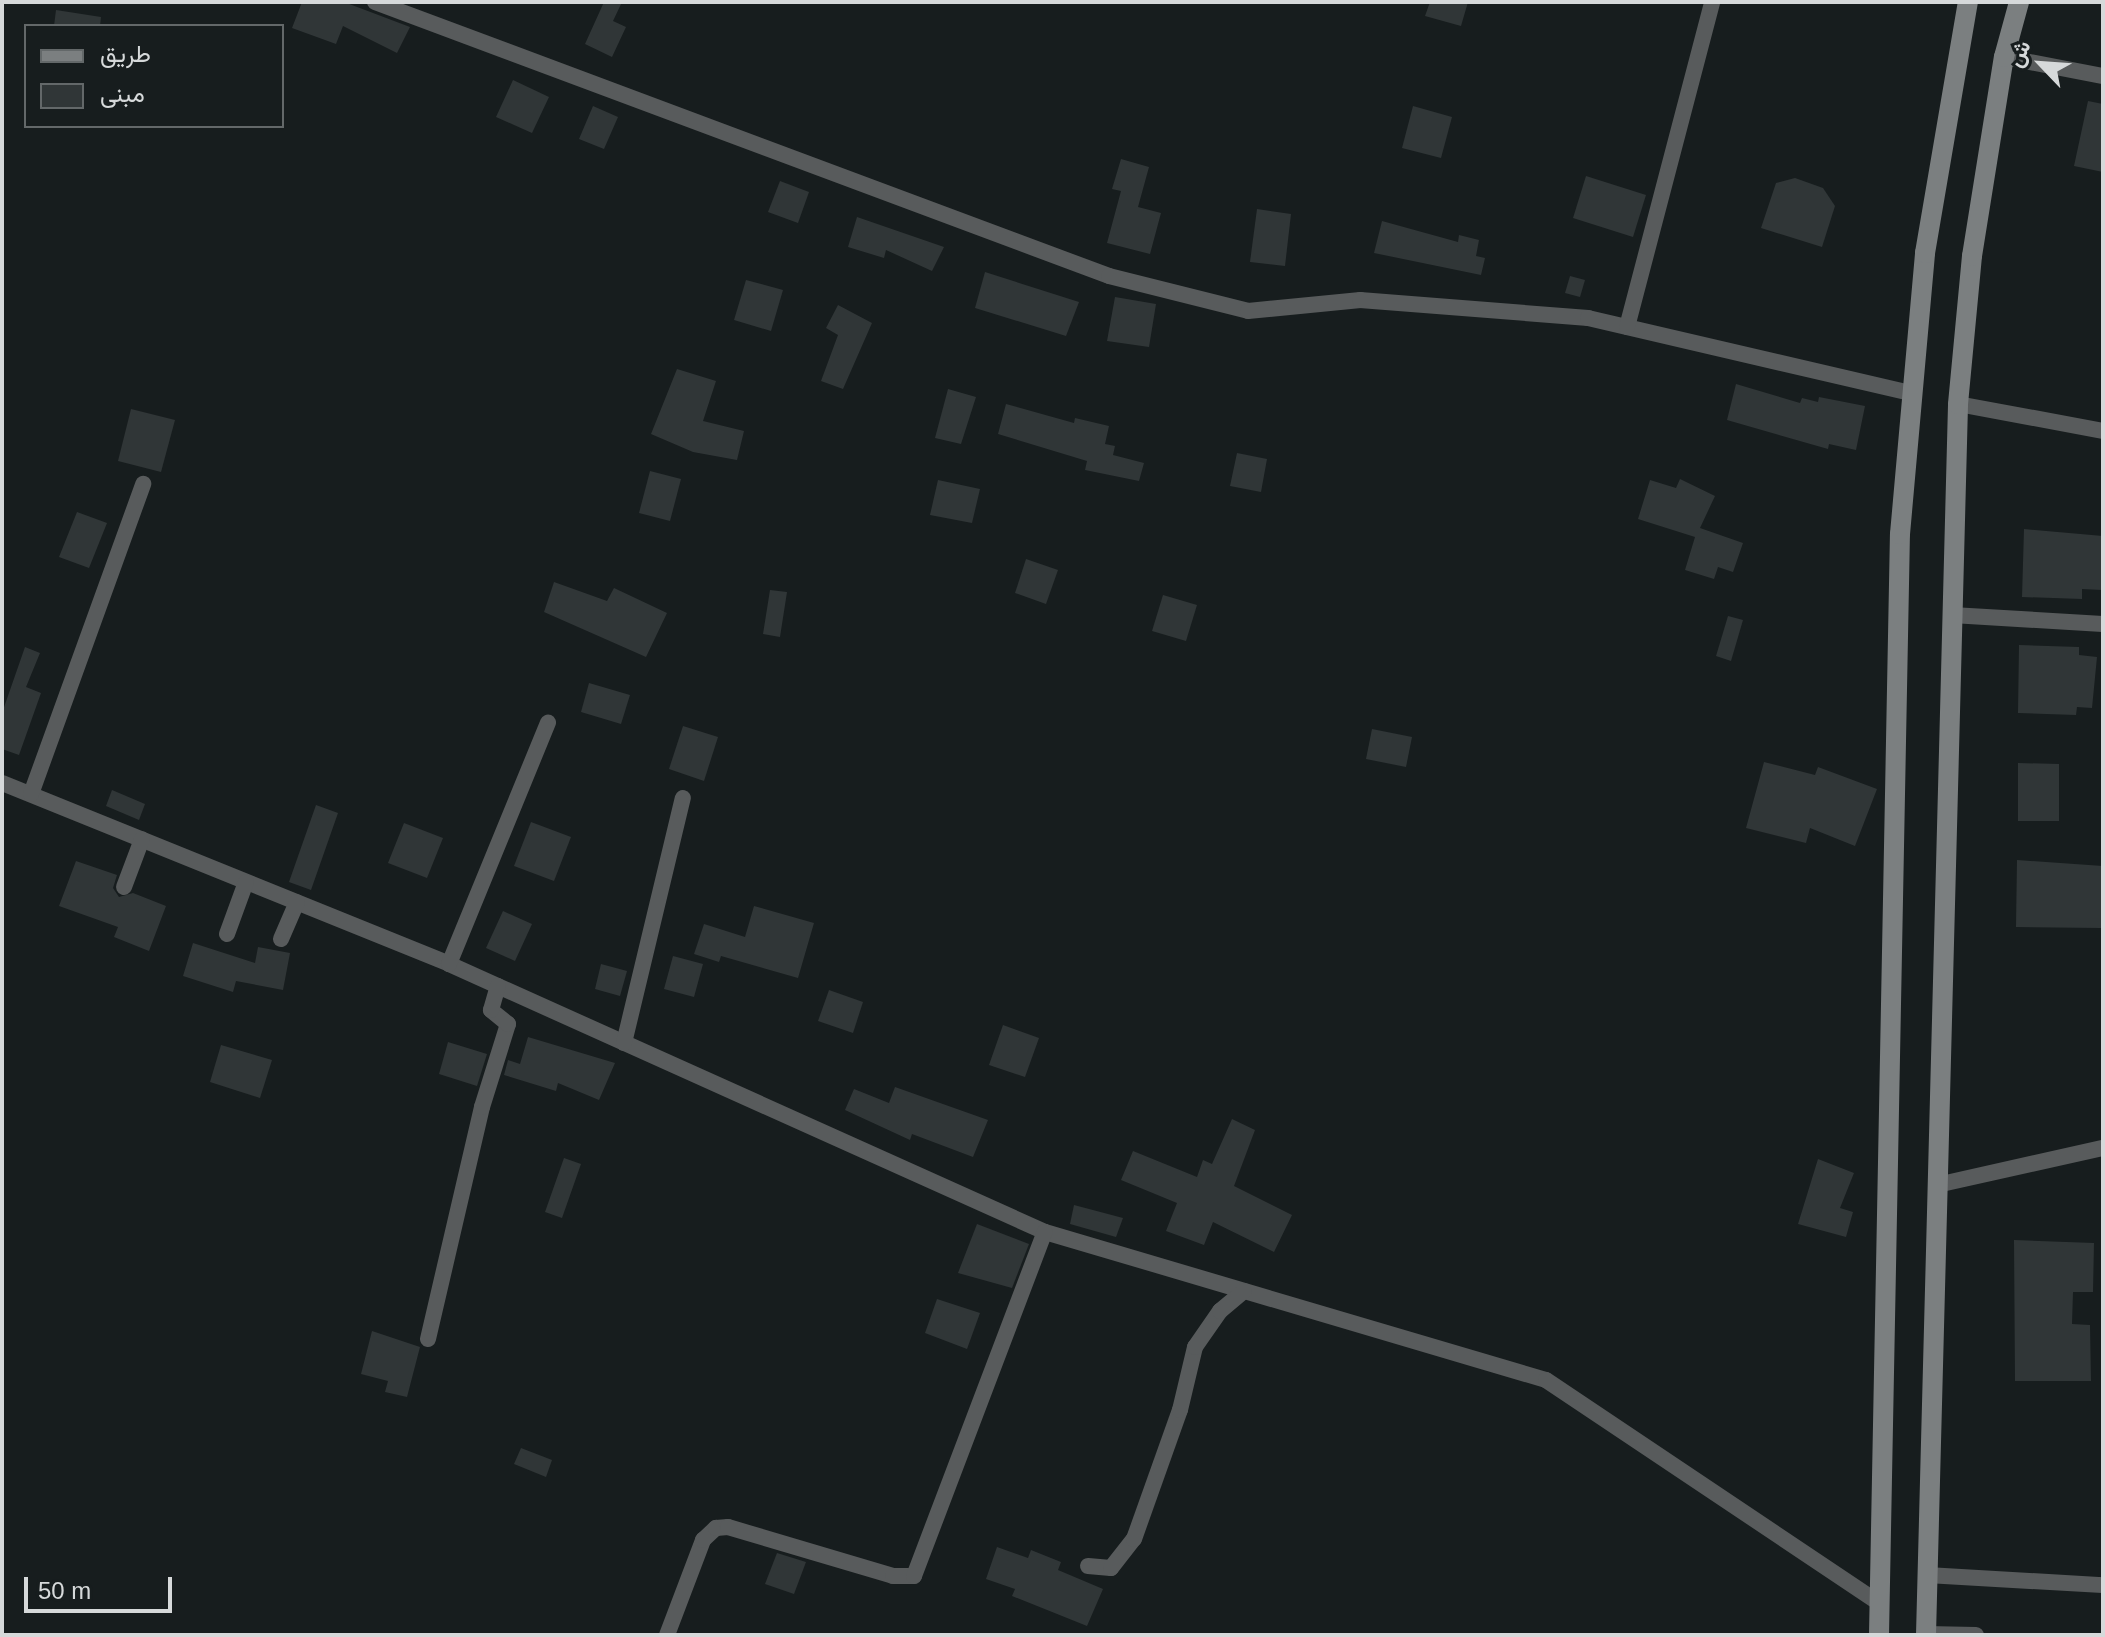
<!DOCTYPE html>
<html>
<head>
<meta charset="utf-8">
<style>
	body { margin:0 }
	#map { position:relative; width:2105px; height:1637px; overflow:hidden; background:#171d1e; font-family:Helvetica,Vazirmatn,sans-serif }
	div>[style] { position:absolute }
	.building>* { inset:0; background:#303637 }
	.street>* { height:16px; margin:-8px; padding:0 8px; transform-origin:8px; border-radius:8px; background:#585b5c }
	.secondary>* { height:20px; margin:-10px; padding:0 10px; transform-origin:10px; border-radius:10px; background:#7b7f80 }
	span { translate:-50% -50%; white-space:nowrap; text-align:center; line-height:1.15; -webkit-text-stroke:6px #171d1e; paint-order:stroke }
	.frame { position:absolute; inset:0; border:4px solid #d6d9da; pointer-events:none }
	.legend { position:absolute; left:24px; top:24px; width:260px; height:104px; box-sizing:border-box; background:#171d1e; border:2px solid #636869; margin:0; padding:10px 14px; list-style:none; font-size:24px; color:#d6d9da }
	.legend li { display:flex; align-items:center; gap:16px; height:40px }
	.legend b { width:40px; border:2px solid #636869 }
	.north { position:absolute; left:2001px; top:24px; width:80px; height:80px; -webkit-text-stroke:6px #171d1e; paint-order:stroke; rotate:295deg; font-size:22px; font-weight:700; line-height:32px; text-align:center; color:#d6d9da }
	.north::after { content:''; display:block; margin:auto; width:28px; height:36px; background:#d6d9da; clip-path:polygon(50% 0,100% 100%,50% 72%,0 100%) }
	.scale { position:absolute; left:24px; top:1577px; width:148px; height:36px; box-sizing:border-box; border:4px solid #d6d9da; border-top:0; padding-left:10px; font-size:24px; line-height:28px; white-space:nowrap; color:#d6d9da; -webkit-text-stroke:6px #171d1e; paint-order:stroke }
</style>
</head>
<body>
<div id="map">
	<div class="building">
		<div style="clip-path:polygon(302px 2px,344px 2px,410px 27px,397px 53px,343px 26px,336px 44px,292px 28px)"></div>
		<div style="clip-path:polygon(604px 2px,622px 2px,613px 21px,626px 27px,612px 57px,585px 44px)"></div>
		<div style="clip-path:polygon(1430px 2px,1468px 2px,1461px 26px,1425px 16px)"></div>
		<div style="clip-path:polygon(56px 10px,101px 17px,100px 26px,54px 26px)"></div>
		<div style="clip-path:polygon(513px 80px,549px 97px,532px 133px,496px 117px)"></div>
		<div style="clip-path:polygon(2088px 101px,2103px 104px,2103px 172px,2074px 166px)"></div>
		<div style="clip-path:polygon(593px 106px,618px 117px,604px 149px,579px 139px)"></div>
		<div style="clip-path:polygon(1413px 106px,1452px 117px,1441px 158px,1402px 148px)"></div>
		<div style="clip-path:polygon(1121px 159px,1149px 167px,1138px 207px,1161px 213px,1150px 254px,1107px 243px,1121px 191px,1112px 189px)"></div>
		<div style="clip-path:polygon(1586px 176px,1646px 195px,1633px 237px,1573px 218px)"></div>
		<div style="clip-path:polygon(1795px 178px,1823px 188px,1835px 206px,1822px 247px,1761px 228px,1776px 183px)"></div>
		<div style="clip-path:polygon(780px 181px,809px 192px,798px 223px,768px 212px)"></div>
		<div style="clip-path:polygon(1257px 209px,1291px 214px,1285px 266px,1250px 262px)"></div>
		<div style="clip-path:polygon(857px 217px,944px 247px,932px 271px,886px 250px,884px 258px,848px 247px)"></div>
		<div style="clip-path:polygon(1382px 221px,1458px 242px,1459px 235px,1479px 240px,1476px 256px,1485px 258px,1481px 275px,1374px 253px)"></div>
		<div style="clip-path:polygon(985px 272px,1079px 302px,1066px 336px,975px 308px)"></div>
		<div style="clip-path:polygon(1570px 276px,1585px 280px,1580px 297px,1565px 293px)"></div>
		<div style="clip-path:polygon(746px 280px,783px 290px,771px 331px,734px 320px)"></div>
		<div style="clip-path:polygon(1115px 297px,1156px 304px,1149px 347px,1107px 341px)"></div>
		<div style="clip-path:polygon(838px 305px,872px 323px,843px 389px,821px 381px,838px 335px,826px 328px)"></div>
		<div style="clip-path:polygon(677px 369px,716px 381px,703px 421px,744px 431px,737px 460px,693px 452px,651px 434px)"></div>
		<div style="clip-path:polygon(1736px 384px,1800px 403px,1802px 398px,1818px 402px,1819px 397px,1865px 406px,1856px 450px,1829px 444px,1828px 449px,1727px 420px)"></div>
		<div style="clip-path:polygon(948px 389px,976px 397px,961px 444px,935px 438px)"></div>
		<div style="clip-path:polygon(1006px 404px,1074px 423px,1075px 418px,1109px 426px,1105px 444px,1115px 446px,1113px 455px,1144px 463px,1139px 481px,1085px 470px,1087px 461px,998px 434px)"></div>
		<div style="clip-path:polygon(131px 409px,175px 420px,161px 472px,118px 461px)"></div>
		<div style="clip-path:polygon(1237px 453px,1267px 459px,1261px 492px,1230px 486px)"></div>
		<div style="clip-path:polygon(650px 471px,681px 479px,670px 521px,639px 513px)"></div>
		<div style="clip-path:polygon(1680px 479px,1715px 496px,1700px 528px,1743px 543px,1733px 572px,1718px 567px,1714px 579px,1685px 570px,1695px 537px,1638px 519px,1650px 480px,1676px 488px)"></div>
		<div style="clip-path:polygon(938px 480px,980px 489px,972px 523px,930px 515px)"></div>
		<div style="clip-path:polygon(77px 512px,107px 523px,89px 568px,59px 557px)"></div>
		<div style="clip-path:polygon(2024px 529px,2103px 536px,2102px 590px,2082px 589px,2082px 599px,2022px 597px)"></div>
		<div style="clip-path:polygon(1026px 559px,1058px 570px,1046px 604px,1015px 593px)"></div>
		<div style="clip-path:polygon(554px 582px,607px 601px,614px 588px,667px 613px,646px 657px,544px 612px)"></div>
		<div style="clip-path:polygon(770px 590px,787px 592px,780px 637px,763px 634px)"></div>
		<div style="clip-path:polygon(1163px 595px,1197px 605px,1186px 641px,1152px 631px)"></div>
		<div style="clip-path:polygon(1728px 616px,1743px 620px,1731px 661px,1716px 656px)"></div>
		<div style="clip-path:polygon(2019px 645px,2079px 647px,2079px 655px,2097px 657px,2092px 708px,2077px 707px,2076px 715px,2018px 713px)"></div>
		<div style="clip-path:polygon(25px 647px,40px 653px,26px 687px,41px 693px,19px 755px,2px 749px,2px 713px)"></div>
		<div style="clip-path:polygon(589px 683px,630px 695px,621px 724px,581px 712px)"></div>
		<div style="clip-path:polygon(683px 726px,718px 737px,704px 781px,669px 769px)"></div>
		<div style="clip-path:polygon(1372px 729px,1412px 737px,1406px 767px,1366px 759px)"></div>
		<div style="clip-path:polygon(1764px 762px,1815px 775px,1818px 767px,1877px 789px,1855px 846px,1810px 828px,1806px 843px,1746px 828px)"></div>
		<div style="clip-path:polygon(2018px 763px,2059px 764px,2059px 821px,2018px 821px)"></div>
		<div style="clip-path:polygon(112px 790px,145px 804px,139px 820px,106px 806px)"></div>
		<div style="clip-path:polygon(316px 805px,338px 813px,311px 890px,289px 882px)"></div>
		<div style="clip-path:polygon(531px 822px,571px 837px,554px 881px,514px 866px)"></div>
		<div style="clip-path:polygon(404px 823px,443px 838px,427px 878px,388px 863px)"></div>
		<div style="clip-path:polygon(2017px 860px,2103px 866px,2101px 928px,2016px 927px)"></div>
		<div style="clip-path:polygon(76px 861px,117px 875px,113px 888px,119px 897px,133px 893px,166px 906px,149px 951px,114px 937px,118px 927px,59px 906px)"></div>
		<div style="clip-path:polygon(754px 906px,814px 923px,798px 978px,721px 956px,719px 962px,694px 954px,704px 924px,745px 937px)"></div>
		<div style="clip-path:polygon(503px 911px,532px 924px,515px 961px,486px 948px)"></div>
		<div style="clip-path:polygon(193px 943px,255px 963px,258px 947px,290px 953px,283px 990px,236px 981px,233px 992px,183px 976px)"></div>
		<div style="clip-path:polygon(673px 956px,703px 964px,694px 997px,664px 989px)"></div>
		<div style="clip-path:polygon(601px 964px,627px 971px,620px 996px,595px 989px)"></div>
		<div style="clip-path:polygon(829px 990px,863px 1002px,853px 1033px,818px 1021px)"></div>
		<div style="clip-path:polygon(1003px 1025px,1039px 1038px,1025px 1077px,989px 1065px)"></div>
		<div style="clip-path:polygon(528px 1037px,615px 1063px,599px 1100px,558px 1083px,556px 1091px,504px 1075px,508px 1060px,520px 1064px)"></div>
		<div style="clip-path:polygon(448px 1042px,487px 1054px,477px 1086px,439px 1074px)"></div>
		<div style="clip-path:polygon(221px 1045px,272px 1060px,260px 1098px,210px 1082px)"></div>
		<div style="clip-path:polygon(895px 1087px,988px 1120px,973px 1157px,912px 1134px,910px 1140px,845px 1110px,854px 1089px,889px 1103px)"></div>
		<div style="clip-path:polygon(1232px 1119px,1255px 1130px,1234px 1186px,1292px 1215px,1274px 1252px,1213px 1222px,1204px 1245px,1166px 1231px,1177px 1203px,1121px 1180px,1133px 1151px,1197px 1177px,1203px 1160px,1212px 1164px)"></div>
		<div style="clip-path:polygon(564px 1158px,581px 1164px,562px 1218px,545px 1212px)"></div>
		<div style="clip-path:polygon(1818px 1159px,1854px 1173px,1840px 1208px,1853px 1212px,1846px 1237px,1798px 1224px)"></div>
		<div style="clip-path:polygon(1074px 1205px,1123px 1218px,1116px 1237px,1070px 1224px)"></div>
		<div style="clip-path:polygon(977px 1224px,1029px 1244px,1012px 1288px,958px 1273px)"></div>
		<div style="clip-path:polygon(2014px 1240px,2094px 1243px,2093px 1292px,2073px 1292px,2072px 1324px,2090px 1325px,2091px 1381px,2015px 1381px)"></div>
		<div style="clip-path:polygon(937px 1299px,980px 1313px,967px 1349px,925px 1333px)"></div>
		<div style="clip-path:polygon(372px 1331px,420px 1347px,407px 1397px,385px 1392px,388px 1381px,361px 1374px)"></div>
		<div style="clip-path:polygon(521px 1448px,552px 1460px,546px 1477px,514px 1464px)"></div>
		<div style="clip-path:polygon(997px 1547px,1028px 1558px,1031px 1550px,1061px 1562px,1058px 1570px,1103px 1589px,1087px 1626px,1012px 1596px,1015px 1589px,986px 1579px)"></div>
		<div style="clip-path:polygon(777px 1553px,806px 1562px,794px 1594px,765px 1584px)"></div>
	</div>
	<div class="street">
		<div style="left:375px;top:2px;width:783px;rotate:20.47deg"></div>
		<div style="left:1109px;top:276px;width:143px;rotate:14.1deg"></div>
		<div style="left:1248px;top:311px;width:113px;rotate:-5.6deg"></div>
		<div style="left:1360px;top:300px;width:229px;rotate:4.5deg"></div>
		<div style="left:1588px;top:318px;width:331px;rotate:13.1deg"></div>
		<div style="left:2004px;top:57px;width:101px;rotate:10.9deg"></div>
		<div style="left:1627px;top:327px;width:336px;rotate:-75.3deg"></div>
		<div style="left:1958px;top:404px;width:147px;rotate:10.5deg"></div>
		<div style="left:1952px;top:615px;width:151px;rotate:3.4deg"></div>
		<div style="left:2px;top:783px;width:482px;rotate:22deg"></div>
		<div style="left:449px;top:964px;width:653px;rotate:24.21deg"></div>
		<div style="left:1045px;top:1232px;width:522px;rotate:16.46deg"></div>
		<div style="left:1546px;top:1380px;width:401px;rotate:33.8deg"></div>
		<div style="left:31px;top:794px;width:330px;rotate:-70.1deg"></div>
		<div style="left:124px;top:887px;width:51px;rotate:-69.4deg"></div>
		<div style="left:227px;top:934px;width:55px;rotate:-69.9deg"></div>
		<div style="left:281px;top:939px;width:40px;rotate:-66.6deg"></div>
		<div style="left:449px;top:964px;width:261px;rotate:-67.7deg"></div>
		<div style="left:624px;top:1043px;width:252px;rotate:-76.5deg"></div>
		<div style="left:1937px;top:1185px;width:170px;rotate:-12.6deg"></div>
		<div style="left:428px;top:1339px;width:238px;rotate:-76.9deg"></div>
		<div style="left:482px;top:1107px;width:87px;rotate:-72.6deg"></div>
		<div style="left:508px;top:1024px;width:22px;rotate:-141deg"></div>
		<div style="left:491px;top:1010px;width:25px;rotate:-74deg"></div>
		<div style="left:1088px;top:1566px;width:23px;rotate:5deg"></div>
		<div style="left:1111px;top:1568px;width:37px;rotate:-52deg"></div>
		<div style="left:1134px;top:1539px;width:137px;rotate:-70.4deg"></div>
		<div style="left:1180px;top:1410px;width:65px;rotate:-76.6deg"></div>
		<div style="left:1195px;top:1347px;width:44px;rotate:-55.2deg"></div>
		<div style="left:1220px;top:1311px;width:31px;rotate:-40deg"></div>
		<div style="left:1927px;top:1575px;width:176px;rotate:3.3deg"></div>
		<div style="left:1926px;top:1634px;width:50px;rotate:1.1deg"></div>
		<div style="left:667px;top:1635px;width:102px;rotate:-69.2deg"></div>
		<div style="left:703px;top:1540px;width:18px;rotate:-43deg"></div>
		<div style="left:716px;top:1528px;width:12px;rotate:-5deg"></div>
		<div style="left:728px;top:1527px;width:172px;rotate:16.5deg"></div>
		<div style="left:893px;top:1576px;width:21px"></div>
		<div style="left:914px;top:1576px;width:368px;rotate:-69.2deg"></div>
	</div>
	<div class="secondary">
		<div style="left:1879px;top:1635px;width:1101px;rotate:-88.91deg"></div>
		<div style="left:1900px;top:534px;width:282px;rotate:-84.9deg"></div>
		<div style="left:1925px;top:253px;width:255px;rotate:-80.3deg"></div>
		<div style="left:1926px;top:1635px;width:1231px;rotate:-88.51deg"></div>
		<div style="left:1958px;top:404px;width:149px;rotate:-84.6deg"></div>
		<div style="left:1972px;top:256px;width:202px;rotate:-80.9deg"></div>
		<div style="left:2004px;top:57px;width:57px;rotate:-74.7deg"></div>
	</div>
	<div class="frame"></div>
	<ul class="legend">
	<li><b style="height:10px;background:#7b7f80"></b>طريق</li>
	<li><b style="height:22px;background:#303637"></b>مبنى</li>
	</ul>
	<div class="north">ش</div>
	<div class="scale">50 m</div>
</div>
</body>
</html>
